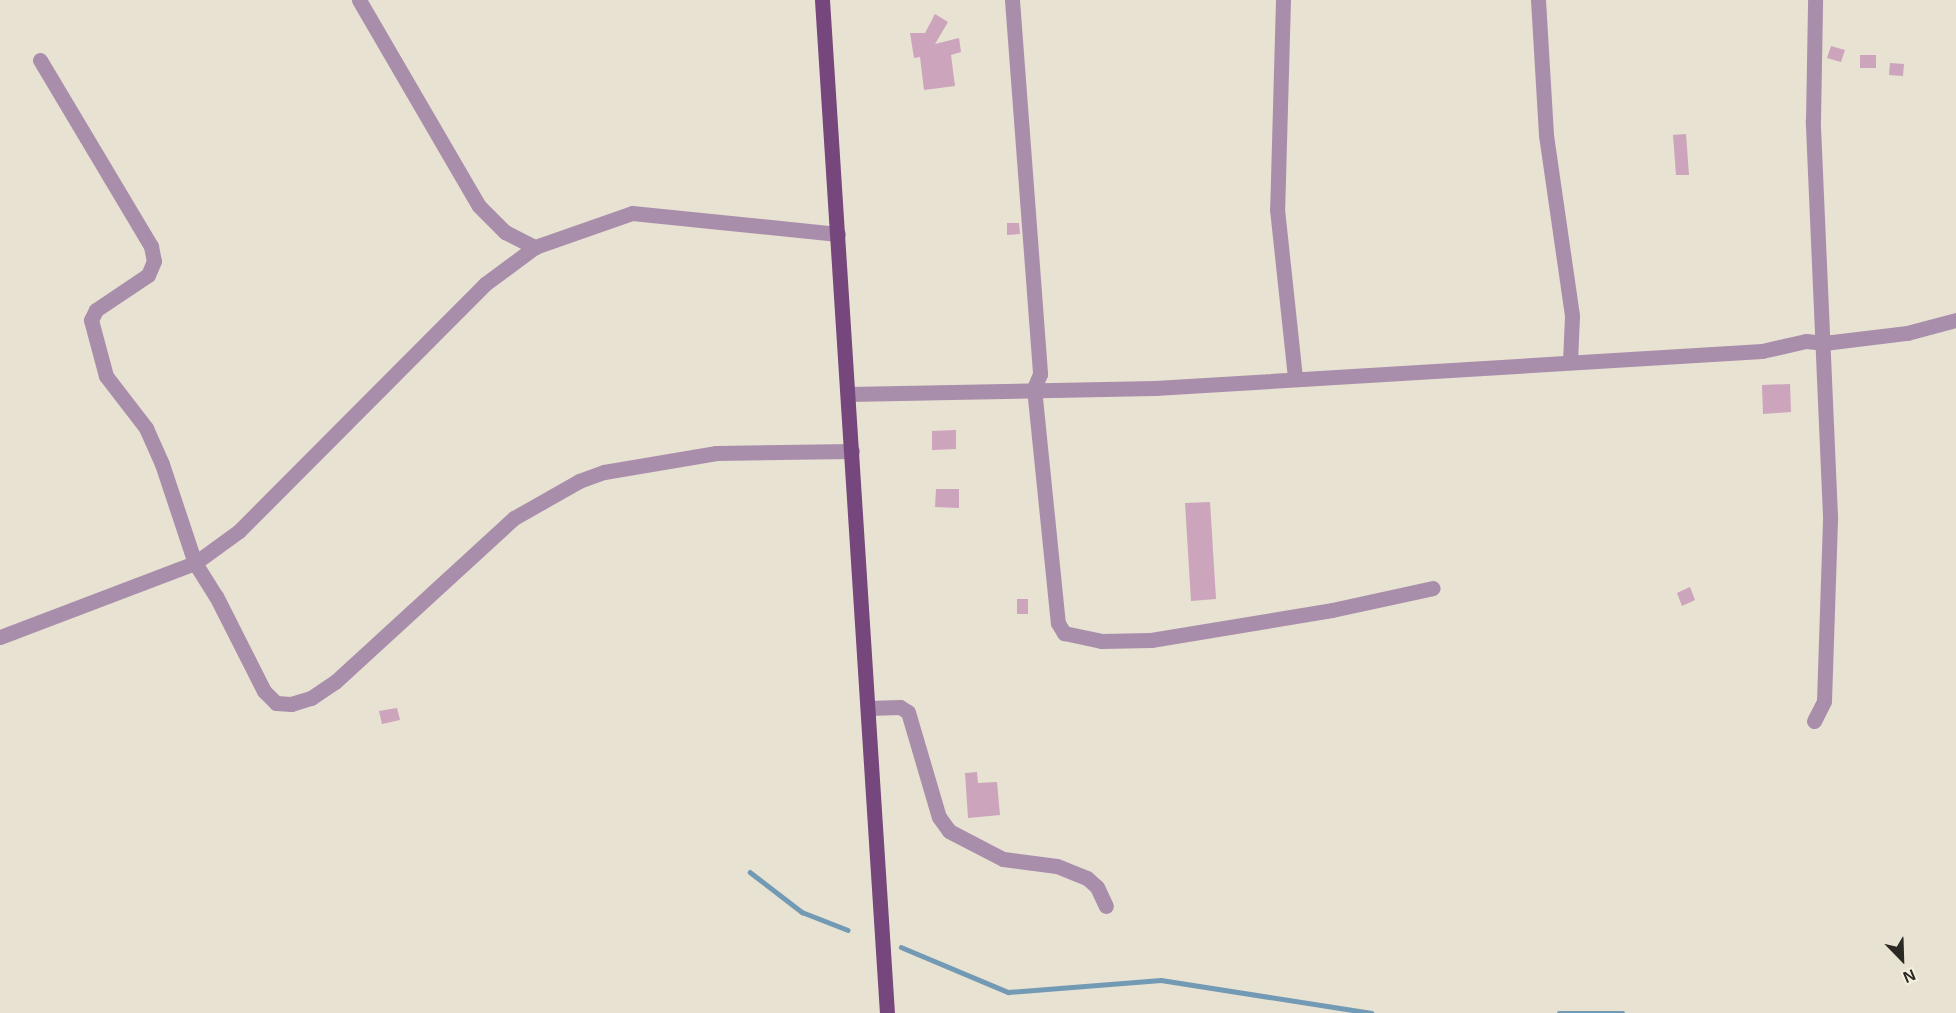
<!DOCTYPE html>
<html>
<head>
<meta charset="utf-8">
<style>
	body { margin:0 }
	#map { position:relative; width:1956px; height:1013px; overflow:hidden; background:#e8e2d2; font-family:Arial,sans-serif }
	div>[style] { position:absolute }
	.stream>* { height:4.5px; margin:-2.25px; padding:0 2.25px; transform-origin:2.25px; border-radius:2.25px; background:#739ab4 }
	.building>* { inset:0; background:#cca4bc }
	.street>* { height:15px; margin:-7.5px; padding:0 7.5px; transform-origin:7.5px; border-radius:7.5px; background:#a98eac }
	.primary>* { height:15px; margin:-7.5px; padding:0 7.5px; transform-origin:7.5px; border-radius:7.5px; background:#76477c }
	span { translate:-50% -50%; white-space:nowrap; text-align:center; line-height:1.15; -webkit-text-stroke:5px #f5efdf; paint-order:stroke }
	.north { position:absolute; left:1872px; top:929px; width:60px; height:60px; -webkit-text-stroke:4px #f5efdf; paint-order:stroke; rotate:157deg; font-size:16px; font-weight:700; line-height:24px; text-align:center; color:#2b2923 }
	.north::after { content:''; display:block; margin:auto; width:21px; height:27px; background:#2b2923; clip-path:polygon(50% 0,100% 100%,50% 72%,0 100%) }
</style>
</head>
<body>
<div id="map">
	<div class="stream">
		<div style="left:750px;top:872px;width:66px;rotate:37.6deg"></div>
		<div style="left:802px;top:912px;width:49px;rotate:21.4deg"></div>
		<div style="left:901px;top:947px;width:116px;rotate:22.8deg"></div>
		<div style="left:1008px;top:992px;width:153px;rotate:-4.5deg"></div>
		<div style="left:1161px;top:980px;width:213px;rotate:8.9deg"></div>
		<div style="left:1559px;top:1013px;width:64px"></div>
	</div>
	<div class="building">
		<div style="clip-path:polygon(935px 14px,948px 22px,935px 44px,959px 38px,961px 52px,951px 55px,955px 86px,924px 90px,920px 57px,914px 58px,910px 33px,925px 33px)"></div>
		<div style="clip-path:polygon(1831px 46px,1845px 50px,1841px 62px,1827px 58px)"></div>
		<div style="clip-path:polygon(1860px 55px,1876px 55px,1876px 68px,1860px 68px)"></div>
		<div style="clip-path:polygon(1890px 63px,1904px 64px,1903px 76px,1889px 75px)"></div>
		<div style="clip-path:polygon(1686px 134px,1689px 175px,1676px 175px,1673px 135px)"></div>
		<div style="clip-path:polygon(1007px 223px,1019px 223px,1020px 234px,1007px 235px)"></div>
		<div style="clip-path:polygon(1790px 384px,1791px 412px,1763px 414px,1762px 385px)"></div>
		<div style="clip-path:polygon(956px 430px,956px 449px,932px 450px,932px 431px)"></div>
		<div style="clip-path:polygon(936px 489px,959px 489px,959px 508px,935px 507px)"></div>
		<div style="clip-path:polygon(1210px 502px,1216px 599px,1191px 601px,1185px 503px)"></div>
		<div style="clip-path:polygon(1690px 587px,1695px 600px,1682px 606px,1677px 593px)"></div>
		<div style="clip-path:polygon(1017px 599px,1028px 599px,1028px 614px,1017px 614px)"></div>
		<div style="clip-path:polygon(397px 708px,400px 720px,382px 724px,379px 711px)"></div>
		<div style="clip-path:polygon(977px 772px,978px 783px,997px 782px,1000px 815px,968px 818px,965px 773px)"></div>
	</div>
	<div class="street">
		<div style="left:359px;top:0;width:238px;rotate:59.8deg"></div>
		<div style="left:479px;top:206px;width:37px;rotate:45deg"></div>
		<div style="left:505px;top:232px;width:34px;rotate:27deg"></div>
		<div style="left:1012px;top:0;width:375px;rotate:85.7deg"></div>
		<div style="left:1040px;top:374px;width:15px;rotate:113deg"></div>
		<div style="left:1034px;top:388px;width:236px;rotate:84.2deg"></div>
		<div style="left:1058px;top:623px;width:12px;rotate:59deg"></div>
		<div style="left:1064px;top:633px;width:38px;rotate:12deg"></div>
		<div style="left:1101px;top:641px;width:50px;rotate:-1.1deg"></div>
		<div style="left:1151px;top:640px;width:183px;rotate:-9.4deg"></div>
		<div style="left:1332px;top:610px;width:103px;rotate:-12.3deg"></div>
		<div style="left:1283px;top:0;width:209px;rotate:91.6deg"></div>
		<div style="left:1277px;top:209px;width:169px;rotate:83.9deg"></div>
		<div style="left:1538px;top:0;width:135px;rotate:86.6deg"></div>
		<div style="left:1546px;top:135px;width:183px;rotate:81.8deg"></div>
		<div style="left:1572px;top:316px;width:45px;rotate:92.5deg"></div>
		<div style="left:40px;top:60px;width:217px;rotate:59.2deg"></div>
		<div style="left:151px;top:246px;width:15px;rotate:79deg"></div>
		<div style="left:154px;top:261px;width:15px;rotate:113deg"></div>
		<div style="left:148px;top:275px;width:63px;rotate:146.1deg"></div>
		<div style="left:96px;top:310px;width:11px;rotate:117deg"></div>
		<div style="left:91px;top:320px;width:58px;rotate:75deg"></div>
		<div style="left:106px;top:376px;width:66px;rotate:52.4deg"></div>
		<div style="left:146px;top:428px;width:39px;rotate:66deg"></div>
		<div style="left:162px;top:464px;width:104px;rotate:71.6deg"></div>
		<div style="left:195px;top:563px;width:39px;rotate:58deg"></div>
		<div style="left:216px;top:596px;width:106px;rotate:63.2deg"></div>
		<div style="left:264px;top:691px;width:17px;rotate:45deg"></div>
		<div style="left:276px;top:703px;width:15px;rotate:4deg"></div>
		<div style="left:291px;top:704px;width:21px;rotate:-17deg"></div>
		<div style="left:311px;top:698px;width:29px;rotate:-34deg"></div>
		<div style="left:335px;top:682px;width:243px;rotate:-42.5deg"></div>
		<div style="left:514px;top:518px;width:75px;rotate:-29.6deg"></div>
		<div style="left:579px;top:481px;width:27px;rotate:-20deg"></div>
		<div style="left:604px;top:472px;width:114px;rotate:-9.6deg"></div>
		<div style="left:716px;top:453px;width:136px;rotate:-0.8deg"></div>
		<div style="left:848px;top:394px;width:307px;rotate:-1.1deg"></div>
		<div style="left:1155px;top:388px;width:608px;rotate:-3.49deg"></div>
		<div style="left:1762px;top:351px;width:45px;rotate:-12.8deg"></div>
		<div style="left:1806px;top:341px;width:18px;rotate:6deg"></div>
		<div style="left:1824px;top:343px;width:84px;rotate:-6.9deg"></div>
		<div style="left:1907px;top:333px;width:51px;rotate:-14.9deg"></div>
		<div style="left:0;top:637px;width:209px;rotate:-20.8deg"></div>
		<div style="left:195px;top:563px;width:54px;rotate:-36deg"></div>
		<div style="left:239px;top:531px;width:349px;rotate:-45.1deg"></div>
		<div style="left:485px;top:284px;width:62px;rotate:-36.5deg"></div>
		<div style="left:535px;top:247px;width:103px;rotate:-19.3deg"></div>
		<div style="left:632px;top:213px;width:207px;rotate:5.8deg"></div>
		<div style="left:868px;top:708px;width:32px;rotate:-2deg"></div>
		<div style="left:900px;top:707px;width:9px;rotate:32deg"></div>
		<div style="left:908px;top:712px;width:109px;rotate:73.6deg"></div>
		<div style="left:939px;top:817px;width:17px;rotate:54deg"></div>
		<div style="left:949px;top:831px;width:61px;rotate:27.4deg"></div>
		<div style="left:1003px;top:859px;width:54px;rotate:7.4deg"></div>
		<div style="left:1057px;top:866px;width:32px;rotate:22deg"></div>
		<div style="left:1087px;top:878px;width:13px;rotate:42deg"></div>
		<div style="left:1097px;top:887px;width:21px;rotate:65deg"></div>
		<div style="left:1814px;top:721px;width:22px;rotate:-63deg"></div>
		<div style="left:1824px;top:701px;width:185px;rotate:-88.1deg"></div>
		<div style="left:1830px;top:516px;width:396px;rotate:-92.5deg"></div>
		<div style="left:1813px;top:120px;width:120px;rotate:-89deg"></div>
	</div>
	<div class="primary">
		<div style="left:822px;top:0;width:1015px;rotate:86.33deg"></div>
	</div>
	<div class="north">N</div>
</div>
</body>
</html>
